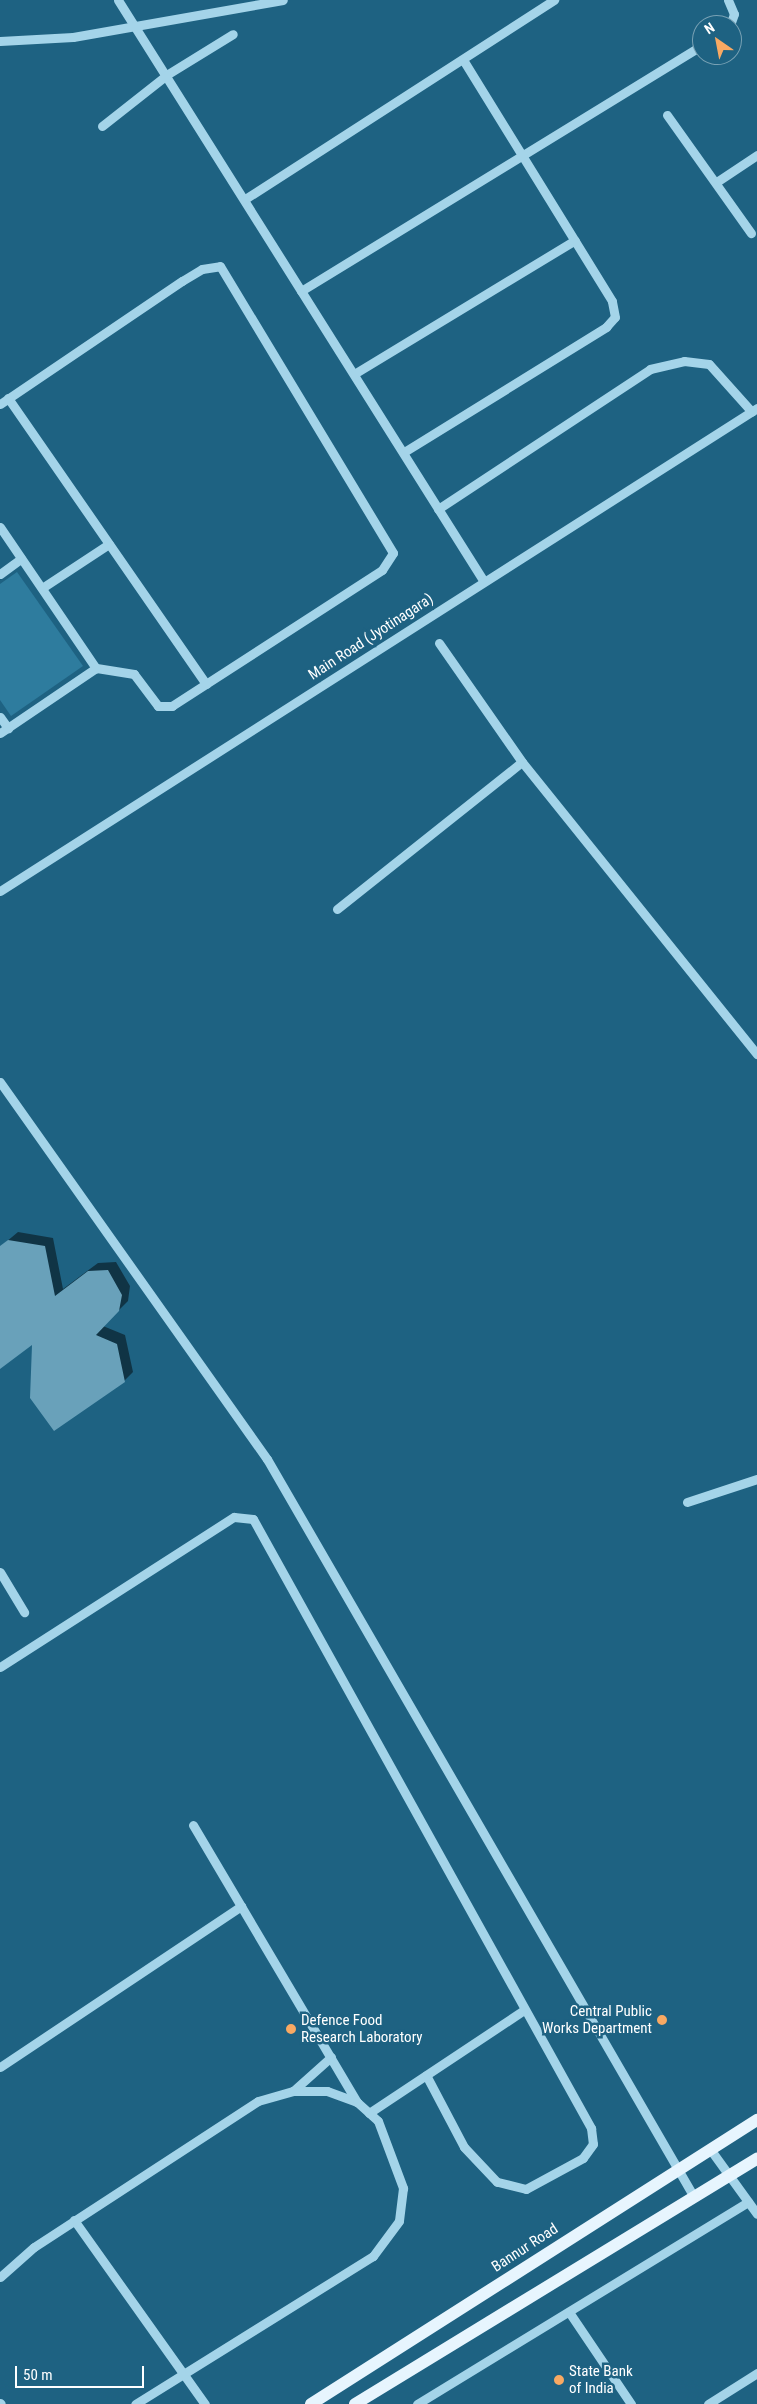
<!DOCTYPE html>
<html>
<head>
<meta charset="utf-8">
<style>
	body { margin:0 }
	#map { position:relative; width:757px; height:2404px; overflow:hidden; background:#1e6282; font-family:"Roboto Condensed",sans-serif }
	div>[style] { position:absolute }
	.green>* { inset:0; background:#2e7c9e }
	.shadow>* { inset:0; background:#0007 }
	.building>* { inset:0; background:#69a1ba }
	.minor>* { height:9px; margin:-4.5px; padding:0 4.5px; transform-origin:4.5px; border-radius:4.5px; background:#a4d4e9 }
	.major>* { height:12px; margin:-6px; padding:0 6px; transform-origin:6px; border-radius:6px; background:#e7f5fe }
	.dots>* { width:14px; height:14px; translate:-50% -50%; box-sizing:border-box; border:2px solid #1e6282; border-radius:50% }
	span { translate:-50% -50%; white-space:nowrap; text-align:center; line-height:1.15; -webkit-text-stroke:5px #1e6282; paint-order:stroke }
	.street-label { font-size:15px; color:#fff }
	.poi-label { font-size:15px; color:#fff }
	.right { translate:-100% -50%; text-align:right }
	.left { translate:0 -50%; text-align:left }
	.north { position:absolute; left:692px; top:15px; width:50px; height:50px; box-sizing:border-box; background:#1e6282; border:1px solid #78a1b4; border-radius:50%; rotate:327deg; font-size:14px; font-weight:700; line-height:20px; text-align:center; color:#fff }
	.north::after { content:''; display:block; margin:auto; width:18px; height:22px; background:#f8a963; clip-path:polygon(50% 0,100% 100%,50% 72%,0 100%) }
	.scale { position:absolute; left:15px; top:2366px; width:129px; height:22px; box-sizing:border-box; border:2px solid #fff; border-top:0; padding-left:6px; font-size:15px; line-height:18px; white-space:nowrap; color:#fff; -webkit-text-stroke:4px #1e6282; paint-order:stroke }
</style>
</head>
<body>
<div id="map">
	<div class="green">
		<div style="clip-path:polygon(17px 572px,83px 666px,11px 716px,0 700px,0 584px)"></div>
	</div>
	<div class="shadow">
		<div style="clip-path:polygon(18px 1232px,53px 1238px,63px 1289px,98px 1263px,116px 1262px,130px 1286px,128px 1301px,103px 1326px,125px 1335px,133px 1372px,124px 1381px,33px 1343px,0 1367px,0 1247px)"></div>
	</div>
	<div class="building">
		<div style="clip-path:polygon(8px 1240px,45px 1246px,55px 1296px,88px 1271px,108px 1270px,122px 1295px,119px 1311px,96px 1335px,117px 1344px,125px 1382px,54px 1431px,30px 1398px,32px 1345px,0 1369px,0 1246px)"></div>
	</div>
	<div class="minor">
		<div style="left:118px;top:0;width:685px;rotate:57.82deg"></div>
		<div style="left:728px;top:0;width:15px;rotate:67deg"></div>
		<div style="left:734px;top:14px;width:12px;rotate:110deg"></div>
		<div style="left:0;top:41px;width:73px;rotate:-3.1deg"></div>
		<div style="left:73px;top:37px;width:213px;rotate:-10deg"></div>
		<div style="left:667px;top:115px;width:145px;rotate:54.6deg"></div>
		<div style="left:102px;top:126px;width:84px;rotate:-38.2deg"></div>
		<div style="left:168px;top:74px;width:76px;rotate:-31.6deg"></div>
		<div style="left:718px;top:181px;width:47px;rotate:-33.7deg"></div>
		<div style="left:245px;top:199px;width:368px;rotate:-32.8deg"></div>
		<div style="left:301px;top:291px;width:470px;rotate:-31.5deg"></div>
		<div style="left:354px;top:374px;width:258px;rotate:-31.2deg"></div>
		<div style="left:8px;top:398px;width:348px;rotate:55.3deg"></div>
		<div style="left:0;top:404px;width:220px;rotate:-34.1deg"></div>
		<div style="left:182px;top:281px;width:23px;rotate:-31deg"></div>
		<div style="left:202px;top:269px;width:18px;rotate:-9deg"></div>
		<div style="left:220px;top:266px;width:335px;rotate:58.9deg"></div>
		<div style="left:393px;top:553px;width:20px;rotate:123deg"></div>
		<div style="left:382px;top:570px;width:250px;rotate:147.1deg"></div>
		<div style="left:172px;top:706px;width:14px;rotate:180deg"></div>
		<div style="left:158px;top:706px;width:40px;rotate:-127deg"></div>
		<div style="left:134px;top:674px;width:38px;rotate:-171deg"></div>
		<div style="left:404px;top:452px;width:238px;rotate:-31.7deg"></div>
		<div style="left:606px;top:327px;width:13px;rotate:-48deg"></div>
		<div style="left:615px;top:317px;width:16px;rotate:-101deg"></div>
		<div style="left:612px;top:301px;width:283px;rotate:-121.7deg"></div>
		<div style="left:438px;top:509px;width:254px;rotate:-33.4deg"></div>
		<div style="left:650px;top:369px;width:35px;rotate:-13deg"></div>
		<div style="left:684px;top:361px;width:25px;rotate:7deg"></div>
		<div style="left:709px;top:364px;width:64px;rotate:48.1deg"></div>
		<div style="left:0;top:527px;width:171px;rotate:55.8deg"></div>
		<div style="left:96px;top:668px;width:116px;rotate:145.9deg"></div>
		<div style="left:0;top:574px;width:26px;rotate:-36deg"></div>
		<div style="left:42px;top:588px;width:80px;rotate:-33.3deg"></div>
		<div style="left:439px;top:643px;width:145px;rotate:55.1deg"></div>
		<div style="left:522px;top:762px;width:375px;rotate:51.2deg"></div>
		<div style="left:0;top:717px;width:14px;rotate:54deg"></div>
		<div style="left:0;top:891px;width:898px;rotate:-32.54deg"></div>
		<div style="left:337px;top:909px;width:236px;rotate:-38.5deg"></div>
		<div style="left:0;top:1082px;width:462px;rotate:54.7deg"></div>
		<div style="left:267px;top:1459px;width:853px;rotate:59.95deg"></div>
		<div style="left:687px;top:1502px;width:74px;rotate:-18.2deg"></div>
		<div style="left:0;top:1572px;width:47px;rotate:59deg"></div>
		<div style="left:0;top:1667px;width:278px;rotate:-32.7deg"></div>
		<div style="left:234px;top:1517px;width:19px;rotate:6deg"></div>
		<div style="left:253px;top:1519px;width:697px;rotate:60.97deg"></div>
		<div style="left:591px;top:2128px;width:16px;rotate:83deg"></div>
		<div style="left:593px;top:2144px;width:17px;rotate:126deg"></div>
		<div style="left:583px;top:2158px;width:65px;rotate:151.5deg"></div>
		<div style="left:526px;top:2189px;width:30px;rotate:-166deg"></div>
		<div style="left:497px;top:2182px;width:48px;rotate:-133.3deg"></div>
		<div style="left:464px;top:2147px;width:81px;rotate:-117.8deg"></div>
		<div style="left:193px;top:1825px;width:322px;rotate:59.4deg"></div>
		<div style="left:0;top:2067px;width:290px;rotate:-33.7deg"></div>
		<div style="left:293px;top:2091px;width:51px;rotate:-41.8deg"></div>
		<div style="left:369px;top:2113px;width:186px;rotate:-33.6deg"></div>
		<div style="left:710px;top:2149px;width:80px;rotate:54.1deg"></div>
		<div style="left:74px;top:2220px;width:226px;rotate:54.6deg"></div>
		<div style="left:0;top:2277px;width:45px;rotate:-41.4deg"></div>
		<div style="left:34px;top:2247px;width:267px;rotate:-33.1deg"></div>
		<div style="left:258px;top:2101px;width:36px;rotate:-16deg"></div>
		<div style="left:293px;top:2091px;width:34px"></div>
		<div style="left:327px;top:2091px;width:32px;rotate:20deg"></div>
		<div style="left:357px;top:2102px;width:28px;rotate:42deg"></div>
		<div style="left:378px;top:2121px;width:72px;rotate:69.5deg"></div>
		<div style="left:403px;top:2188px;width:33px;rotate:97deg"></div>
		<div style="left:399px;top:2221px;width:44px;rotate:126.6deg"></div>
		<div style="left:373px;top:2256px;width:280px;rotate:148.1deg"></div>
		<div style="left:569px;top:2312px;width:111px;rotate:56deg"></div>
		<div style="left:0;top:2403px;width:1px;rotate:45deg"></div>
		<div style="left:417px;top:2404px;width:388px;rotate:-31.4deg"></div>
		<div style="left:708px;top:2404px;width:58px;rotate:-32.3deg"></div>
	</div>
	<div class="major">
		<div style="left:311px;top:2404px;width:529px;rotate:-32.49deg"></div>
		<div style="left:355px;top:2404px;width:471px;rotate:-31.4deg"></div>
	</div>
	<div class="dots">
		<div style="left:662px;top:2020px;background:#f8a963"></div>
		<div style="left:291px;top:2029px;background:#f8a963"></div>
		<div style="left:559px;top:2380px;background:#f8a963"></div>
	</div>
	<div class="street-label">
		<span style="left:371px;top:637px;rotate:-33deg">Main Road (Jyotinagara)</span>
		<span style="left:525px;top:2248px;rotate:-33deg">Bannur Road</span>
	</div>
	<div class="poi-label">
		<span class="right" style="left:652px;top:2020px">Central Public<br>Works Department</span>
		<span class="left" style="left:301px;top:2029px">Defence Food<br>Research Laboratory</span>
		<span class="left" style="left:569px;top:2380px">State Bank<br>of India</span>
	</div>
	<div class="north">N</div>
	<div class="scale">50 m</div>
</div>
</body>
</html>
